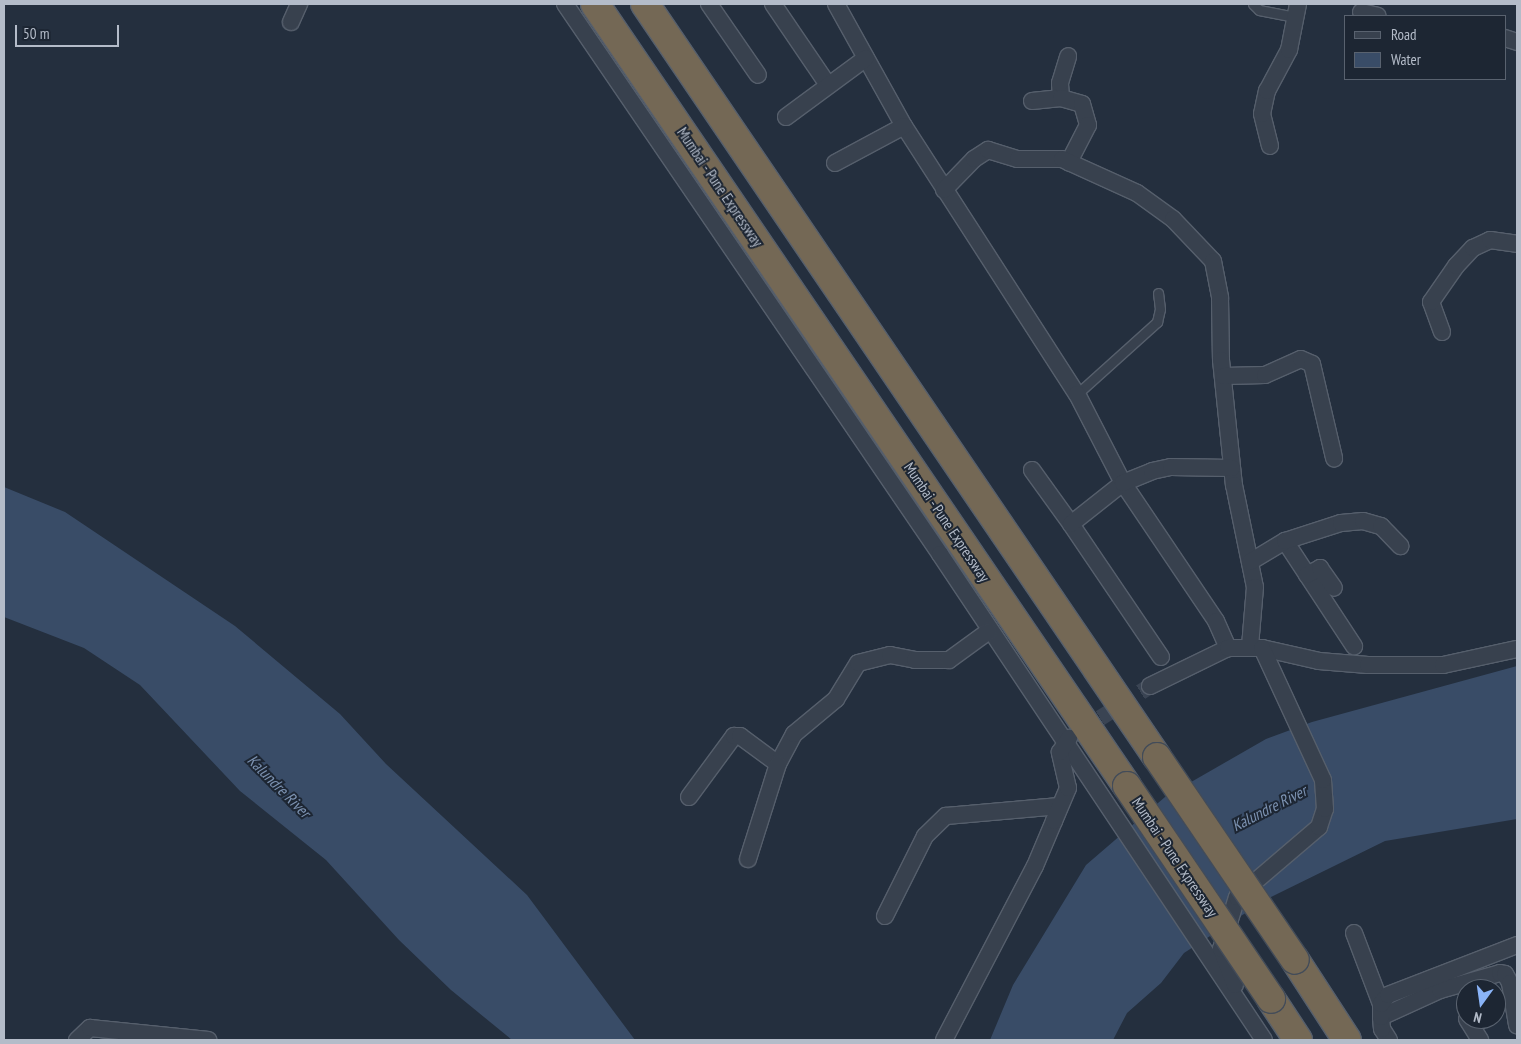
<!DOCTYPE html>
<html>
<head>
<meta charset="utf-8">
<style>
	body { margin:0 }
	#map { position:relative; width:1521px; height:1044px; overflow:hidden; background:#242f3e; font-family:"PT Sans Narrow",sans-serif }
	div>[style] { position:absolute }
	.water>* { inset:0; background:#394c67 }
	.street-tunnel>* { height:16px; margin-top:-8px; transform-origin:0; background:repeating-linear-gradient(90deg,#3a4453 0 16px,transparent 0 24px) }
	.roads { filter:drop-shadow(1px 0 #565f6c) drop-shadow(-1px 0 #565f6c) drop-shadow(0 1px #565f6c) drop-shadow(0 -1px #565f6c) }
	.lane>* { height:9px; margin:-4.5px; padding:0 4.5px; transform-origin:4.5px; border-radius:4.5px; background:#38414e }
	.street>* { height:16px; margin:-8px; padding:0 8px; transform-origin:8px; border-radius:8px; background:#38414e }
	.highway>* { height:28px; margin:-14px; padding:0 14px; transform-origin:14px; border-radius:14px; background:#746855 }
	.bridges { filter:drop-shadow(1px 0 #434c59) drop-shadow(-1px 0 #434c59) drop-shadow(0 1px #434c59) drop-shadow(0 -1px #434c59) }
	.highway-bridge>* { height:28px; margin:-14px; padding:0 14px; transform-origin:14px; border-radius:14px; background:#746855 }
	span { translate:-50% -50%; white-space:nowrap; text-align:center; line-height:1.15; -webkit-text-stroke:4px #1d2633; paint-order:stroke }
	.street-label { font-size:15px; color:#b4bcc9 }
	.water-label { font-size:16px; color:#7c92b1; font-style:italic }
	.frame { position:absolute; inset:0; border:5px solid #b4bcc9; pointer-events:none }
	.legend { position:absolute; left:1344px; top:15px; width:162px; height:65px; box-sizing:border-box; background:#1d2633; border:1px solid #59626f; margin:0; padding:6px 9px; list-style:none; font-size:15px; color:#b4bcc9 }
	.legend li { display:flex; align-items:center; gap:10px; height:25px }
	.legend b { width:25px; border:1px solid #59626f }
	.north { position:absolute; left:1456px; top:979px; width:50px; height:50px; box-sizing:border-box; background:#1d2633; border:1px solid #59626f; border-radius:50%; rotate:194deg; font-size:14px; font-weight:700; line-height:20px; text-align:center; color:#b4bcc9 }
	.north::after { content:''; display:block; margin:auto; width:18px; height:22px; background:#8ab4f8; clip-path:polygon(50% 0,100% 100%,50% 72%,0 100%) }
	.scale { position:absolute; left:15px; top:25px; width:104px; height:22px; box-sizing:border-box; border:2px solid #b4bcc9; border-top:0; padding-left:6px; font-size:15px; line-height:18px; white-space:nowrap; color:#b4bcc9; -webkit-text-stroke:4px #1d2633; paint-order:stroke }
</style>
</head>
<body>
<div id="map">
	<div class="water">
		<div style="clip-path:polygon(4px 487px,65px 512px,235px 626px,340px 714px,386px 764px,527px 895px,635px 1040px,512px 1040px,451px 990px,399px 940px,326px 860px,240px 791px,140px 685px,84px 648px,4px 617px)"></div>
		<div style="clip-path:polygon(1517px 666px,1517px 819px,1385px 841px,1267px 899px,1184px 953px,1161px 983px,1127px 1013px,1113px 1040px,990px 1040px,1013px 985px,1086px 865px,1165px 797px,1266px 739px,1312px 722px)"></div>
	</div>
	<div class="street-tunnel">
		<div style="left:1080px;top:731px;width:83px;rotate:-32.7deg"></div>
	</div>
	<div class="roads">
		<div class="lane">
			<div style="left:1253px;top:4px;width:8px;rotate:45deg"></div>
			<div style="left:1259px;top:10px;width:38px;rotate:11deg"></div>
			<div style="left:1077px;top:394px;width:108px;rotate:-42deg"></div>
			<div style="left:1157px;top:322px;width:13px;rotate:-77deg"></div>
			<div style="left:1160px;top:309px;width:16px;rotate:-97deg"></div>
		</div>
		<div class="street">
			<div style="left:565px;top:4px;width:666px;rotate:55.71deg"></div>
			<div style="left:940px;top:554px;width:584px;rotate:56.31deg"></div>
			<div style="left:709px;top:4px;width:86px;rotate:55.4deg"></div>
			<div style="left:773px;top:4px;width:98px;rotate:55.8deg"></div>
			<div style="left:836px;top:4px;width:140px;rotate:60.9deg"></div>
			<div style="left:904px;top:126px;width:319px;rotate:57.2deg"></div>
			<div style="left:1077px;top:394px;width:100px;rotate:62.7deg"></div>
			<div style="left:1123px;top:483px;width:166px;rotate:56deg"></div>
			<div style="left:1216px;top:621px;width:30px;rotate:66deg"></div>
			<div style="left:1361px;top:12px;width:17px;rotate:13deg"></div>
			<div style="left:291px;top:22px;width:20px;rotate:-66deg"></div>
			<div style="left:1505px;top:38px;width:13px;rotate:18deg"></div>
			<div style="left:1061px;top:98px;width:15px;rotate:-94deg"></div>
			<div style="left:1060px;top:83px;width:28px;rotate:-73deg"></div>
			<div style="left:1032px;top:101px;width:29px;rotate:-6deg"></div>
			<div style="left:1061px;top:98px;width:22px;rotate:16deg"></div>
			<div style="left:1082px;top:104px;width:22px;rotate:74deg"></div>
			<div style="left:1088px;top:125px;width:42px;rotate:117.2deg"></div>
			<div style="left:786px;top:117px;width:99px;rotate:-36.4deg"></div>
			<div style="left:1270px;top:146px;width:33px;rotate:-104deg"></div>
			<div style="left:1262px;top:114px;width:24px;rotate:-78deg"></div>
			<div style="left:1267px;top:91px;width:47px;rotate:-61.8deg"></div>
			<div style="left:1289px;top:50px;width:47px;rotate:-78.9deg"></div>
			<div style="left:835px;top:163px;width:78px;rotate:-28.2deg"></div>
			<div style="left:944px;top:190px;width:43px;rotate:-45.9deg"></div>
			<div style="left:974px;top:159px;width:17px;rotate:-33deg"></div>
			<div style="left:988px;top:150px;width:31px;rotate:17deg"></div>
			<div style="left:1018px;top:159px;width:44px"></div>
			<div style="left:1062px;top:159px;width:82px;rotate:24.4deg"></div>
			<div style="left:1137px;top:193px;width:44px;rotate:35.8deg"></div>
			<div style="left:1173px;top:219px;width:58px;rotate:46.4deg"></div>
			<div style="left:1213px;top:261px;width:38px;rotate:79deg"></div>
			<div style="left:1220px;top:298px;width:62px;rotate:89.1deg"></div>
			<div style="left:1221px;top:360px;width:126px;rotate:84.1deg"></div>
			<div style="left:1234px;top:485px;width:104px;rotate:78.4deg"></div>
			<div style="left:1255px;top:587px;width:60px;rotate:94.8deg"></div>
			<div style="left:1442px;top:332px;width:32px;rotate:-110deg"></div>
			<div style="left:1431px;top:302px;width:44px;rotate:-55.2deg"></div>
			<div style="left:1456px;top:266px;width:25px;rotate:-47deg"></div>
			<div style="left:1473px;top:248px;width:19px;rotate:-25deg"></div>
			<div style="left:1490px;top:240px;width:27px;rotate:8deg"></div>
			<div style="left:1224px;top:376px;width:41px;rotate:-1.4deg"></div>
			<div style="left:1265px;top:375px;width:39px;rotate:-24deg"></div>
			<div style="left:1301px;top:359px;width:12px;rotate:24deg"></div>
			<div style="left:1312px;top:364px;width:97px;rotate:76.8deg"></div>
			<div style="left:1032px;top:470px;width:67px;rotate:54.2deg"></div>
			<div style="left:1285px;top:541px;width:126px;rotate:56.7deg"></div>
			<div style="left:1250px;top:562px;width:41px;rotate:-31deg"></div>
			<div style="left:1285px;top:541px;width:59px;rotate:-17.8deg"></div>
			<div style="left:1341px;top:523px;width:22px;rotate:-5deg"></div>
			<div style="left:1363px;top:521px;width:19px;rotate:16deg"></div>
			<div style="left:1381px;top:526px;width:28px;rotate:46deg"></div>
			<div style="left:1307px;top:575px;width:15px;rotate:-28deg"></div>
			<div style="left:1320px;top:568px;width:24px;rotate:55deg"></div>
			<div style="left:1161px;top:657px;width:161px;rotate:-124.1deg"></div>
			<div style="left:1071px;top:524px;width:66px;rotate:-38.3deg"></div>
			<div style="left:1123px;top:483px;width:31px;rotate:-22deg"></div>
			<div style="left:1152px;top:471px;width:19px;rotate:-12deg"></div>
			<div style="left:1171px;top:467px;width:61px;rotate:0.9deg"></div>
			<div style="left:1150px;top:686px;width:87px;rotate:-26deg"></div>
			<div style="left:1228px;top:648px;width:34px"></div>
			<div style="left:1262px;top:648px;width:58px;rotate:12.8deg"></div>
			<div style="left:1319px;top:661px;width:49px;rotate:4.7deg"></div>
			<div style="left:1368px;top:665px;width:75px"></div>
			<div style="left:1443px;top:665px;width:76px;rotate:-12.2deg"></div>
			<div style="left:689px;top:797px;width:76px;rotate:-53.6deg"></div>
			<div style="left:734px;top:736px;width:6px"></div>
			<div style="left:740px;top:736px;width:47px;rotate:36.4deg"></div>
			<div style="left:778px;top:764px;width:34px;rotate:-62deg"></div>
			<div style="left:794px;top:734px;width:55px;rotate:-39.8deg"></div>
			<div style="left:836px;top:699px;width:42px;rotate:-58.6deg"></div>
			<div style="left:858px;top:663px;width:33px;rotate:-14deg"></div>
			<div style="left:890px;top:655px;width:25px;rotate:11deg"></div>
			<div style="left:915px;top:660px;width:34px"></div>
			<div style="left:949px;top:660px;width:49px;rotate:-35.9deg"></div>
			<div style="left:748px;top:859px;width:100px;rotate:-72.5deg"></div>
			<div style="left:885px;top:916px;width:89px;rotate:-63.4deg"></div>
			<div style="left:925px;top:836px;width:29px;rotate:-44deg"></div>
			<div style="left:946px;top:816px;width:114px;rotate:-5deg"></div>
			<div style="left:1354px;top:933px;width:76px;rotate:69.2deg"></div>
			<div style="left:1235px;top:985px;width:39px;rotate:-111deg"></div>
			<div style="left:1221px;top:949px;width:54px;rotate:-72.9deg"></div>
			<div style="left:1237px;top:897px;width:108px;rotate:-40.5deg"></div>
			<div style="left:1319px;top:827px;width:19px;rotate:-72deg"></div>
			<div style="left:1325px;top:809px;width:29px;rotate:-94deg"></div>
			<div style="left:1323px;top:780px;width:145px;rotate:-114.8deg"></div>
			<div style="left:1381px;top:1017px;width:65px;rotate:-24.6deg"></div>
			<div style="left:1440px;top:990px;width:62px;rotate:-15.8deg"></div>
			<div style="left:1500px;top:973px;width:5px;rotate:11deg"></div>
			<div style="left:1505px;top:974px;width:10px;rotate:61deg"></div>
			<div style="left:1510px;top:983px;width:43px;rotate:80.5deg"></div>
			<div style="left:1467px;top:1019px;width:25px;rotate:58deg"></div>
			<div style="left:77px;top:1040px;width:18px;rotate:-43deg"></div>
			<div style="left:90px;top:1028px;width:119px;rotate:5.8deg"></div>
			<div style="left:944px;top:1040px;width:196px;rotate:-62.4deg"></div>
			<div style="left:1035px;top:866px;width:49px;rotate:-67.1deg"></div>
			<div style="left:1054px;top:821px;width:36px;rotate:-67deg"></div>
			<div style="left:1068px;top:788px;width:37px;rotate:-103deg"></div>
			<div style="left:1060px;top:752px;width:17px;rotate:-57deg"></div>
			<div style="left:1389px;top:1040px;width:13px;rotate:-122deg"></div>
			<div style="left:1382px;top:1029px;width:12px;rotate:-95deg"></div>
			<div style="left:1381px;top:1017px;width:13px;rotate:-90deg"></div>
			<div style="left:1381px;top:1004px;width:11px;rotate:-52deg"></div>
			<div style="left:1388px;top:995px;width:138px;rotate:-21.2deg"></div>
		</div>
		<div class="highway">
			<div style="left:595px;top:4px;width:946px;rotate:55.77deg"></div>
			<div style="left:645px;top:4px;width:911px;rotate:55.79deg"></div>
			<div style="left:1295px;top:960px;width:95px;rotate:57deg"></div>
			<div style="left:1271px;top:999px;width:49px;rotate:56.6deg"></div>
		</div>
	</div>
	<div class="bridges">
		<div class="highway-bridge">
			<div style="left:1157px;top:757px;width:245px;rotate:55.8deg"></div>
			<div style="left:1127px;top:786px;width:257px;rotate:55.9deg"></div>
		</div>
	</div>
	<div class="street-label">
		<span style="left:720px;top:187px;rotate:56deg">Mumbai - Pune Expressway</span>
		<span style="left:947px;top:522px;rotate:56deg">Mumbai - Pune Expressway</span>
		<span style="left:1175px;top:857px;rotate:56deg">Mumbai - Pune Expressway</span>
	</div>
	<div class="water-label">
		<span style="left:279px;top:786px;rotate:45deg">Kalundre River</span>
		<span style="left:1269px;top:808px;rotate:-27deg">Kalundre River</span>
	</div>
	<div class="frame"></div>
	<ul class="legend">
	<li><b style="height:6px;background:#38414e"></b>Road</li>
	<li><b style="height:14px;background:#394c67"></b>Water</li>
	</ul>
	<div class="north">N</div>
	<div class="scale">50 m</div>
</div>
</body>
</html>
